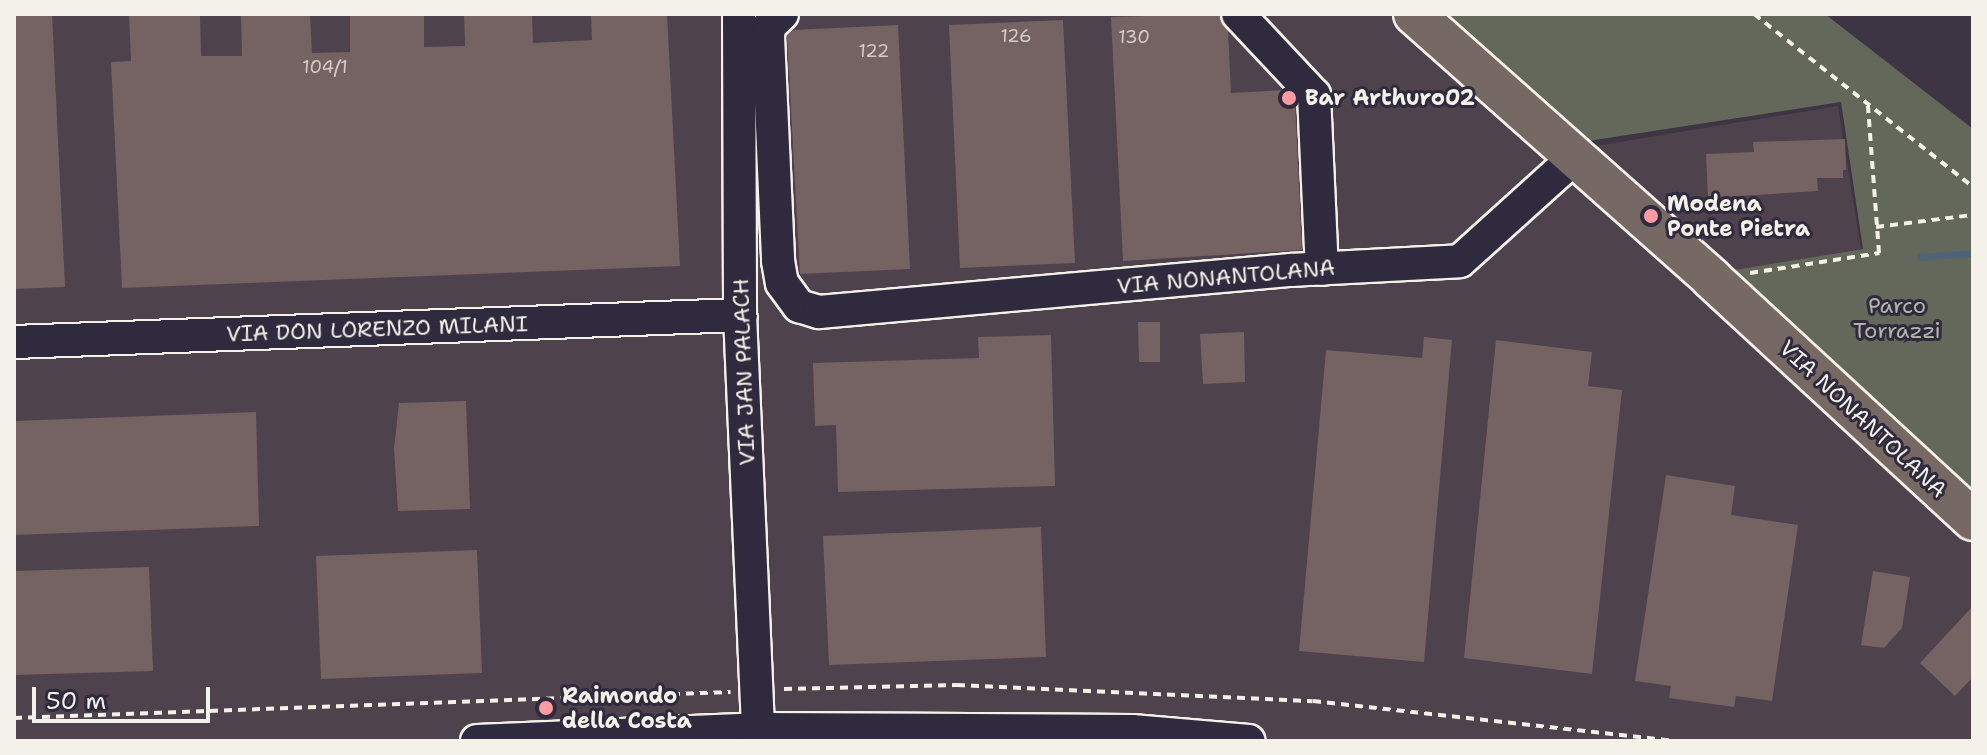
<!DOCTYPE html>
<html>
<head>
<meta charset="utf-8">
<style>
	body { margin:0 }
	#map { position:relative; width:1987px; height:755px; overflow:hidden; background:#3d3544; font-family:"Shantell Sans",sans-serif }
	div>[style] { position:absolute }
	.built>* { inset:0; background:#4e424d }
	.green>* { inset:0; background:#64685a }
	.stream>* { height:7px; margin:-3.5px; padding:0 3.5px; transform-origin:3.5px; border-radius:3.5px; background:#4d6477 }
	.building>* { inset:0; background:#756262 }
	.path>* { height:4px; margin-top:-2px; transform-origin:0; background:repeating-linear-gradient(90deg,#f4f1e8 0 8px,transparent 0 14px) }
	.roads { filter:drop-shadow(2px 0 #f4f1e8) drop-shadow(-2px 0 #f4f1e8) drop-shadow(0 2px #f4f1e8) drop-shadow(0 -2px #f4f1e8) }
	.minor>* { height:32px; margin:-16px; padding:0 16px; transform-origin:16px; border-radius:16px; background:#2f2a3d }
	.major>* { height:40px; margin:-20px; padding:0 20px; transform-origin:20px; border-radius:20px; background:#766964 }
	.dots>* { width:22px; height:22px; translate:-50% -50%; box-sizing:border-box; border:4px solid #2f2a3d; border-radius:50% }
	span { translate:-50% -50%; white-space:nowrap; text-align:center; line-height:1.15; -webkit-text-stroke:6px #2f2a3d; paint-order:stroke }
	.number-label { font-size:18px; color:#d4cdc6 }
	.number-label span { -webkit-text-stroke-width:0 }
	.poi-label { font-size:22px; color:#f4f1e8; font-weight:700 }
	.left { translate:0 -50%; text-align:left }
	.street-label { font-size:22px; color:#f4f1e8 }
	.park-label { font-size:22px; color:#b3b3a8 }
	.frame { position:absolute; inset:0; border:16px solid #f4f1e8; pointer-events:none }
	.scale { position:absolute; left:32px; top:687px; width:178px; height:36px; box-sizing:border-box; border:4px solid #f4f1e8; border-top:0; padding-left:10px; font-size:24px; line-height:28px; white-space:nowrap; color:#f4f1e8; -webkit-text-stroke:6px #2f2a3d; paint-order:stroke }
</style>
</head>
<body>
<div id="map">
	<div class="built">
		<div style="clip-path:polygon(14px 14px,1439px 14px,1589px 147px,1838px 106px,1861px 249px,1729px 271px,1973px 492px,1973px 741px,14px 741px)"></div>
	</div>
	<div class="green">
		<div style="clip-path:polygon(1442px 14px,1825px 14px,1973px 129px,1973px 492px,1728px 271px,1863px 249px,1841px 102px,1588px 141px)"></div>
	</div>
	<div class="stream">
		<div style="left:1920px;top:257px;width:53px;rotate:-4.3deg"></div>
	</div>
	<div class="building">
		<div style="clip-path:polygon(14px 14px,52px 14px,65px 287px,14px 289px)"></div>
		<div style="clip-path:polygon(129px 14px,200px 14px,201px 56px,242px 56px,241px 14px,310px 14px,312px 53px,350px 52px,350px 14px,424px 14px,424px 47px,465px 46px,464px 14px,532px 14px,533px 43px,592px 40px,591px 14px,667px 14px,680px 266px,122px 288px,111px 62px,131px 61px)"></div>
		<div style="clip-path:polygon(1220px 14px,1228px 31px,1231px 93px,1283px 90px,1295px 103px,1302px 250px,1123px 261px,1111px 17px)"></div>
		<div style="clip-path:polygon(1063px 20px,1075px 263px,960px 268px,949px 25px)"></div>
		<div style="clip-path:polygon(898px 25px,910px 269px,800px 274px,787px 35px,793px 30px)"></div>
		<div style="clip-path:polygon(1845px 139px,1846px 170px,1843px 170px,1843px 178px,1817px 178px,1818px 191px,1708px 198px,1706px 154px,1754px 152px,1753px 142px)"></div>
		<div style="clip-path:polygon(1138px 322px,1160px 322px,1160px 362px,1139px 362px)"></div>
		<div style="clip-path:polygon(1244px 332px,1245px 382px,1203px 384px,1200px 334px)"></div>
		<div style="clip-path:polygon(1051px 335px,1055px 486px,838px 492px,836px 425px,815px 426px,813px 363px,979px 358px,978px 337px)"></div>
		<div style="clip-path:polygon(1424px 337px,1452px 340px,1424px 662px,1299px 651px,1326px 350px,1422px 358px)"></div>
		<div style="clip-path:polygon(1496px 340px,1592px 352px,1588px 386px,1622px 390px,1592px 674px,1464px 658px)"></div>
		<div style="clip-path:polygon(466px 401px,470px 509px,398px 511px,394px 449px,399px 403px)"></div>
		<div style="clip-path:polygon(256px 412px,259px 526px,14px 535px,14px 421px)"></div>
		<div style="clip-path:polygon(1666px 475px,1735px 486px,1731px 515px,1798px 525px,1772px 701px,1736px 696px,1734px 707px,1669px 698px,1671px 686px,1635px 681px)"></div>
		<div style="clip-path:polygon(1041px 527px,1046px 657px,829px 665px,823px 536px)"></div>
		<div style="clip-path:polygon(477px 550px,482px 673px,321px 679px,316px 556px)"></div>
		<div style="clip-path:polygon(149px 567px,153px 671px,14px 675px,14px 571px)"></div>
		<div style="clip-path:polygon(1873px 571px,1910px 577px,1902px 628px,1884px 648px,1861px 645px)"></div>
		<div style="clip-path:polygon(1973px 606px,1973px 677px,1955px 696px,1920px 663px)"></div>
	</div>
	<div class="path">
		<div style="left:1754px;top:14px;width:279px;rotate:38.3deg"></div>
		<div style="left:1876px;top:227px;width:98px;rotate:-7.1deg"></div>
		<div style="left:1750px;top:273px;width:131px;rotate:-8.8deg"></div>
		<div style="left:1879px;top:253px;width:148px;rotate:-94.3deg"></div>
		<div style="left:784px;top:689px;width:173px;rotate:-1.3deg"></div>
		<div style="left:957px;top:685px;width:356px;rotate:2.6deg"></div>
		<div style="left:1313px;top:701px;width:362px;rotate:6.3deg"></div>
		<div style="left:14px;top:718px;width:717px;rotate:-2.08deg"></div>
	</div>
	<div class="roads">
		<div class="minor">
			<div style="left:739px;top:14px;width:301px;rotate:89.8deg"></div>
			<div style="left:740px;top:315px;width:414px;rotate:87.5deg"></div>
			<div style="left:782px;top:14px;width:18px;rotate:137deg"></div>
			<div style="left:769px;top:26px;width:11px;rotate:95deg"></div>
			<div style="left:768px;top:37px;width:224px;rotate:87.4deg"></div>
			<div style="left:778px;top:261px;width:22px;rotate:80deg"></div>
			<div style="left:782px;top:283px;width:29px;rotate:54deg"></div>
			<div style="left:799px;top:306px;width:21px;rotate:17deg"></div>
			<div style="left:819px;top:312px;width:474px;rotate:-5.1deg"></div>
			<div style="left:1291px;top:270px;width:169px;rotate:-3deg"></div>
			<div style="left:1460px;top:261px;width:154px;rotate:-42.1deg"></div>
			<div style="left:1238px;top:14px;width:111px;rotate:46.8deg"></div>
			<div style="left:1314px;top:95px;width:174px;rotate:87.4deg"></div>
			<div style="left:14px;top:342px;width:727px;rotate:-2.13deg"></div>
			<div style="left:477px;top:741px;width:281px;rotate:-2.4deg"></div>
			<div style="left:758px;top:729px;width:374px;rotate:0.3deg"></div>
			<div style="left:1132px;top:731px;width:117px;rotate:4.9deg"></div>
		</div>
		<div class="major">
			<div style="left:1414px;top:14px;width:399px;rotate:41.6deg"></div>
			<div style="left:1712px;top:279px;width:355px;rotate:42.7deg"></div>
		</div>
	</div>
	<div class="dots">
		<div style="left:1289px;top:98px;background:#ff9aa2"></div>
		<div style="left:1651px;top:216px;background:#ff9aa2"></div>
		<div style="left:546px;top:708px;background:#ff9aa2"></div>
	</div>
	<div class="number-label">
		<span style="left:1016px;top:36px">126</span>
		<span style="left:1134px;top:37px">130</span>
		<span style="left:874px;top:51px">122</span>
		<span style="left:325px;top:67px">104/1</span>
	</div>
	<div class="poi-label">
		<span class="left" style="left:1305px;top:98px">Bar Arthuro02</span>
		<span class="left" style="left:1667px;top:216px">Modena<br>Ponte Pietra</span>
		<span class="left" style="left:562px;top:708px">Raimondo<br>della Costa</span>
	</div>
	<div class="street-label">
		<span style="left:1226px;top:277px;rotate:-5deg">VIA NONANTOLANA</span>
		<span style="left:377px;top:329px;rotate:-2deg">VIA DON LORENZO MILANI</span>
		<span style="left:744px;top:372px;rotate:-92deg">VIA JAN PALACH</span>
		<span style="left:1863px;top:419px;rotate:43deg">VIA NONANTOLANA</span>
	</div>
	<div class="park-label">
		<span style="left:1897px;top:318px">Parco<br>Torrazzi</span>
	</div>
	<div class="frame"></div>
	<div class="scale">50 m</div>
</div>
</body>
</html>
